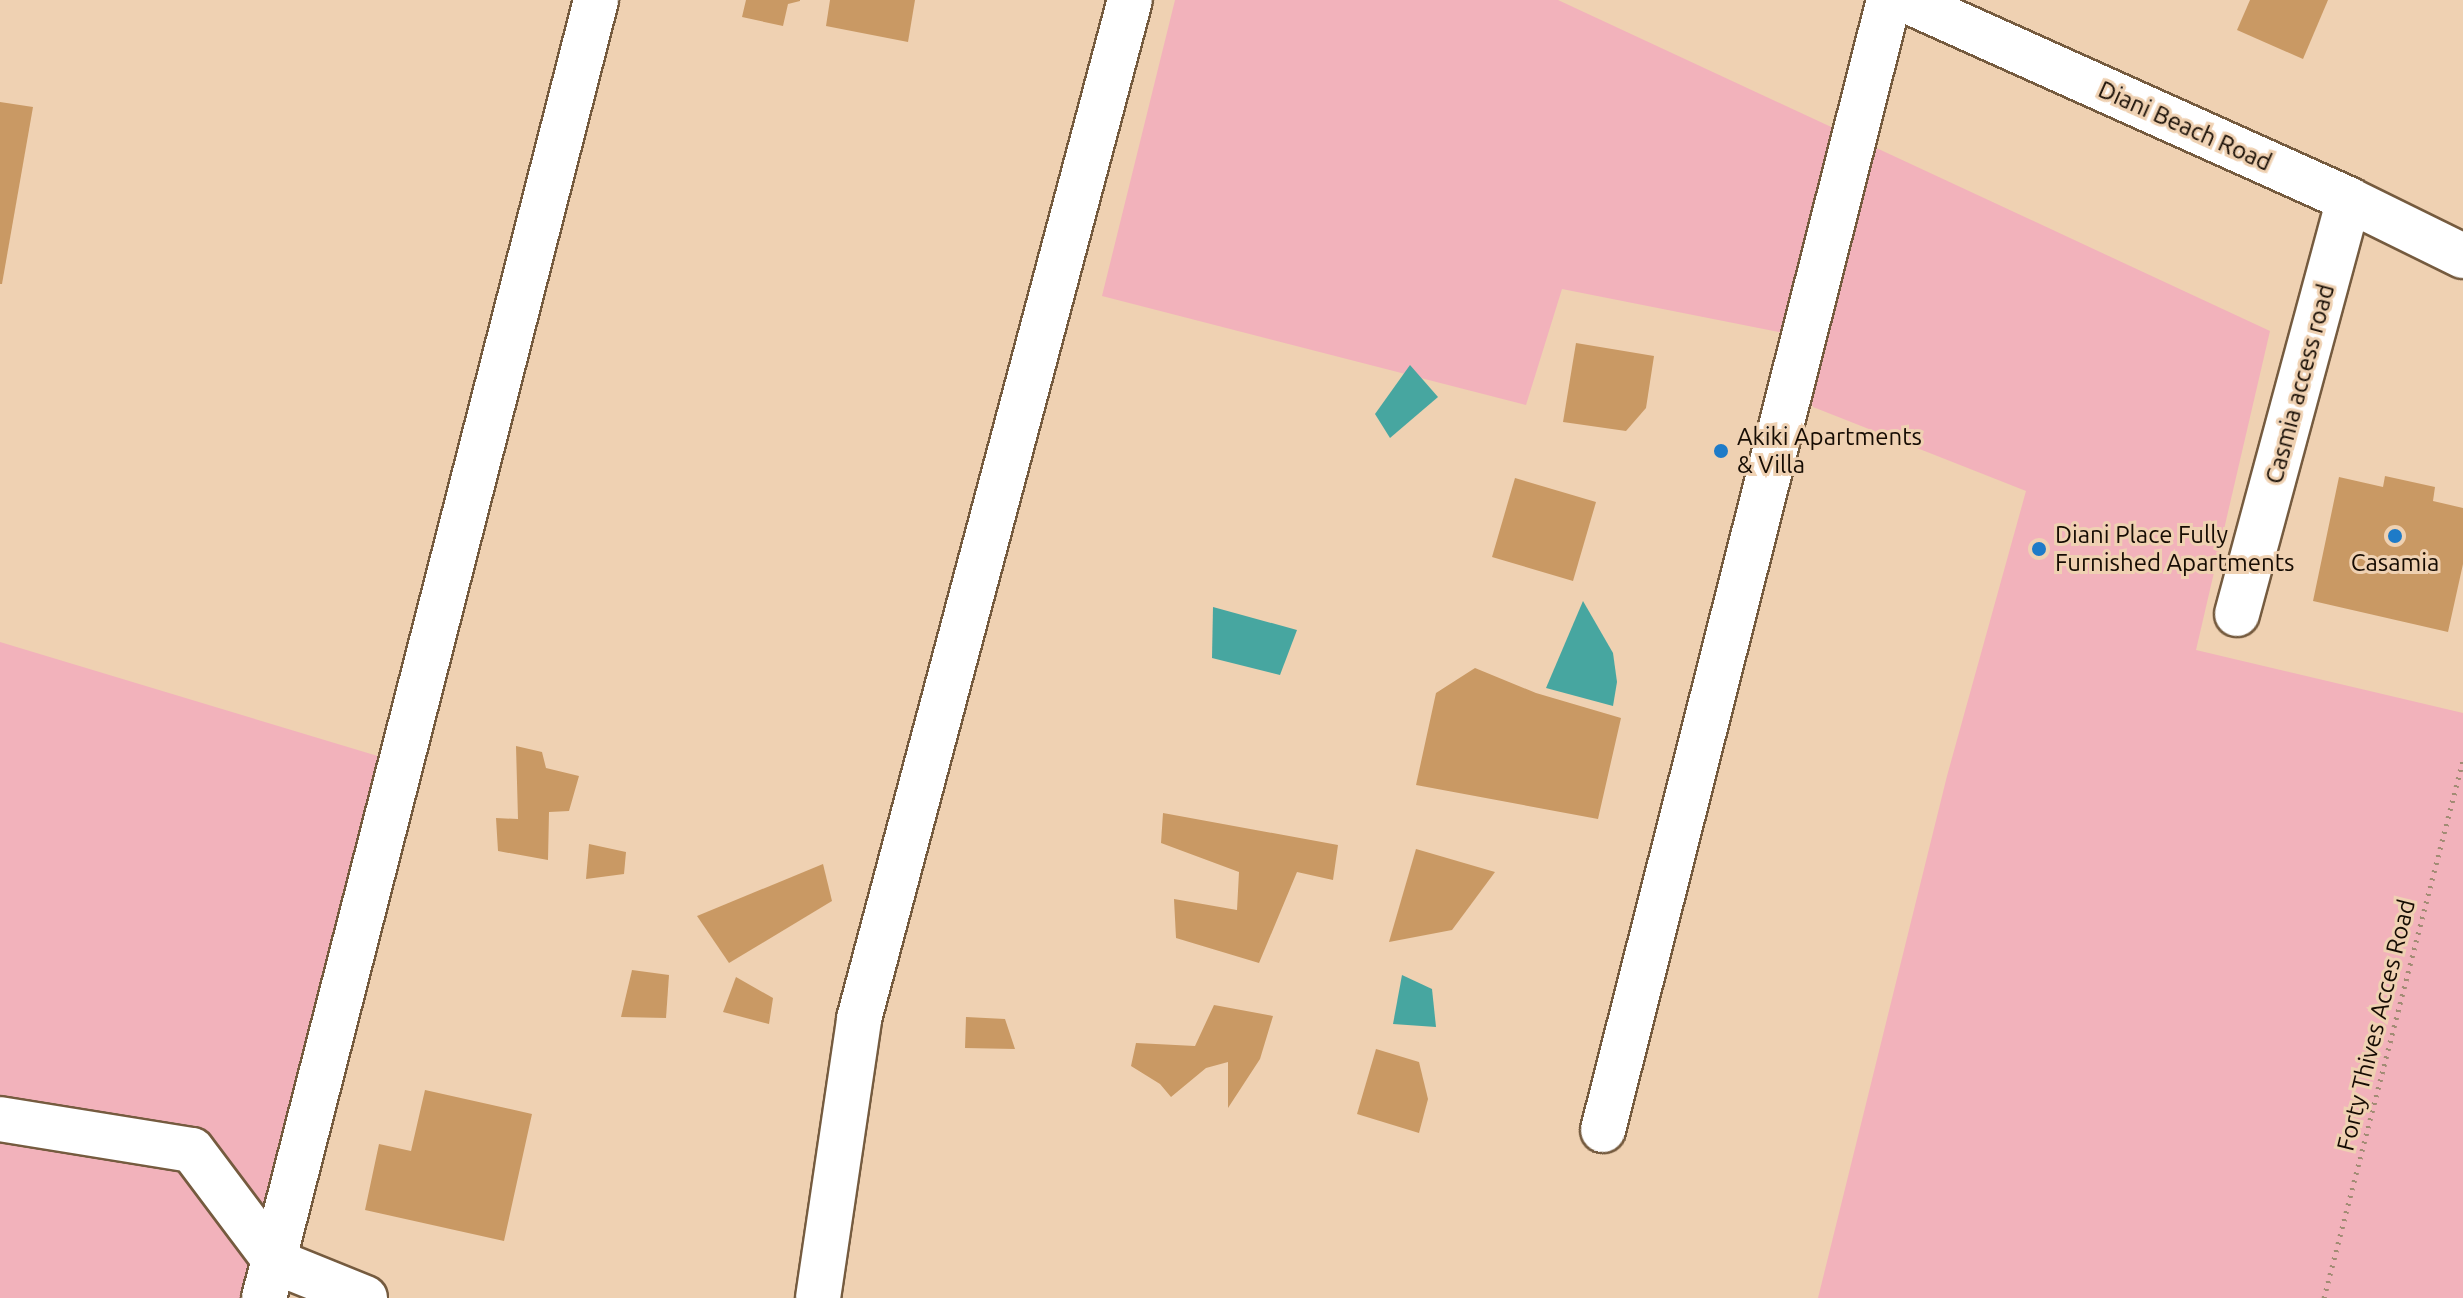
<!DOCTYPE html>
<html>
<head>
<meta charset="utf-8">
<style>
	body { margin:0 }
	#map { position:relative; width:2463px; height:1298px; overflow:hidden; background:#efd1b2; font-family:Ubuntu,sans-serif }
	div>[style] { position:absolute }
	.green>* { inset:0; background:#f2b2bb }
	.water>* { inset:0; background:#47a6a0 }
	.building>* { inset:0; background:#c99964 }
	.path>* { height:5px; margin-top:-2.5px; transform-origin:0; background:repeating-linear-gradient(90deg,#a28b74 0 2px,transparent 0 8px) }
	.roads { filter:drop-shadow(2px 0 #755b3f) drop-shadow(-2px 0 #755b3f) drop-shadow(0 2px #755b3f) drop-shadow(0 -2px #755b3f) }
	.minor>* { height:44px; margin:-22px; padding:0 22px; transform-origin:22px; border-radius:22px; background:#fff }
	.major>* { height:44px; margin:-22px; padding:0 22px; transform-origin:22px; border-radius:22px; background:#fff }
	.dots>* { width:22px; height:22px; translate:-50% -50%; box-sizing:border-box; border:4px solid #efd1b2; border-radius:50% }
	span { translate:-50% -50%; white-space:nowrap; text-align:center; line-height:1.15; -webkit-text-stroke:6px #efd1b2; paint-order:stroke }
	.street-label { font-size:24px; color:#160c03 }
	.poi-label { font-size:24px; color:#160c03 }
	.left { translate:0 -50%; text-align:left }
</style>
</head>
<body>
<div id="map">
	<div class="green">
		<div style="clip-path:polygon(1175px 0,1558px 0,2270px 331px,2196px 650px,2463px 713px,2463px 1298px,1818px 1298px,1947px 776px,2026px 491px,1813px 407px,1789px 334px,1562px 289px,1526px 405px,1102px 296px)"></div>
		<div style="clip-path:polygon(0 642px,381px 757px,245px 1298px,0 1298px)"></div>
	</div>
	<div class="water">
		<div style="clip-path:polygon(1410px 365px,1438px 397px,1390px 438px,1375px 414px)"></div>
		<div style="clip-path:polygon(1583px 601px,1613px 653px,1617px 682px,1613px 706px,1546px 688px)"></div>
		<div style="clip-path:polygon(1213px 607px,1297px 630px,1280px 675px,1212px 658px)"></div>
		<div style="clip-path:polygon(1402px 975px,1432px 989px,1436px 1027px,1393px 1024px)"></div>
	</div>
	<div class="building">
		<div style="clip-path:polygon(746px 0,800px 0,800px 1px,788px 4px,783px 26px,742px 17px)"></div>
		<div style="clip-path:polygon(830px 0,915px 0,908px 42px,826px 26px)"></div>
		<div style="clip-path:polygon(2250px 0,2328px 0,2303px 59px,2237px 30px)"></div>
		<div style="clip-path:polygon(0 102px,33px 107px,2px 284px,0 284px)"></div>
		<div style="clip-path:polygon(1576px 343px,1654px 356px,1646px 408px,1626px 431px,1563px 422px)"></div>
		<div style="clip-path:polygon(2385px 476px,2435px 487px,2433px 501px,2463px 508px,2463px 564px,2448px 632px,2313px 601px,2339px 477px,2383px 487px)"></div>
		<div style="clip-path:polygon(1515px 478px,1596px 502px,1573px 581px,1492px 557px)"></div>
		<div style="clip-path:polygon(1475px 668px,1536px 693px,1621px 718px,1598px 819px,1416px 785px,1436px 693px)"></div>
		<div style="clip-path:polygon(516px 746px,542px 752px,546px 768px,579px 776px,569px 811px,549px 812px,548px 860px,498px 851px,496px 818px,518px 819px)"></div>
		<div style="clip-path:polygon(1163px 813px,1338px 845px,1333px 880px,1297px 872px,1259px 963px,1176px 938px,1174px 899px,1237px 910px,1239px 872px,1161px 843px)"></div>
		<div style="clip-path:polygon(589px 844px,626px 852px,624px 874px,586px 879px)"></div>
		<div style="clip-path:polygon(1416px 849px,1495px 872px,1452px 930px,1389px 942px)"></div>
		<div style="clip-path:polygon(823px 864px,832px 901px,729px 963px,697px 916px)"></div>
		<div style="clip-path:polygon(632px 970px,669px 975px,666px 1018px,621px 1017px)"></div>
		<div style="clip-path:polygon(736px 977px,773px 998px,769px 1024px,723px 1012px)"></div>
		<div style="clip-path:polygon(1214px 1005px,1273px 1016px,1260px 1059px,1228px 1108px,1228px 1062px,1206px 1068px,1171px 1097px,1160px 1084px,1131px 1066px,1136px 1043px,1195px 1046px)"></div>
		<div style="clip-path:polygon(966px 1017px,1005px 1019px,1015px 1049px,965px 1048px)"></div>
		<div style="clip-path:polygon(1376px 1049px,1419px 1062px,1428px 1099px,1419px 1133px,1357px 1114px)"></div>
		<div style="clip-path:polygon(425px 1090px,532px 1114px,504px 1241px,365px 1210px,379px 1144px,411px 1151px)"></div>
	</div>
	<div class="path">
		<div style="left:2324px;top:1298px;width:556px;rotate:-75.51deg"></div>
	</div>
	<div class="roads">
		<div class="minor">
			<div style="left:2237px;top:614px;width:429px;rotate:-74.9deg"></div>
			<div style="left:0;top:1119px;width:194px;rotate:9.2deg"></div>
			<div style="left:192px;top:1150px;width:140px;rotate:53.1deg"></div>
			<div style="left:276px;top:1262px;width:96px;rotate:22deg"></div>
			<div style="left:1603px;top:1130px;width:1166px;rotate:-75.8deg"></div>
			<div style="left:264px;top:1298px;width:1340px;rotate:-75.65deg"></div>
			<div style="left:818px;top:1298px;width:282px;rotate:-81.6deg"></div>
			<div style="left:859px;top:1019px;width:1054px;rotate:-75.11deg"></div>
		</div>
		<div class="major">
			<div style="left:1905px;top:0;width:487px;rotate:24.2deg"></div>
			<div style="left:2349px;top:200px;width:127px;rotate:26.2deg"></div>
		</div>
	</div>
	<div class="dots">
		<div style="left:1721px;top:451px;background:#1e7bc8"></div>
		<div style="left:2395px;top:536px;background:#1e7bc8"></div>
		<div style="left:2039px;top:549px;background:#1e7bc8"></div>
	</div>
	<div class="street-label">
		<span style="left:2185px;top:126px;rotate:24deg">Diani Beach Road</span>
		<span style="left:2300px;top:384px;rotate:-75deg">Casmia access road</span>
		<span style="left:2376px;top:1025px;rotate:-76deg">Forty Thives Acces Road</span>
	</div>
	<div class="poi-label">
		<span class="left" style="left:1737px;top:451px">Akiki Apartments<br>&amp; Villa</span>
		<span class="left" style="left:2055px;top:549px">Diani Place Fully<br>Furnished Apartments</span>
		<span style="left:2395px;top:563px">Casamia</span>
	</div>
</div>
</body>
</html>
